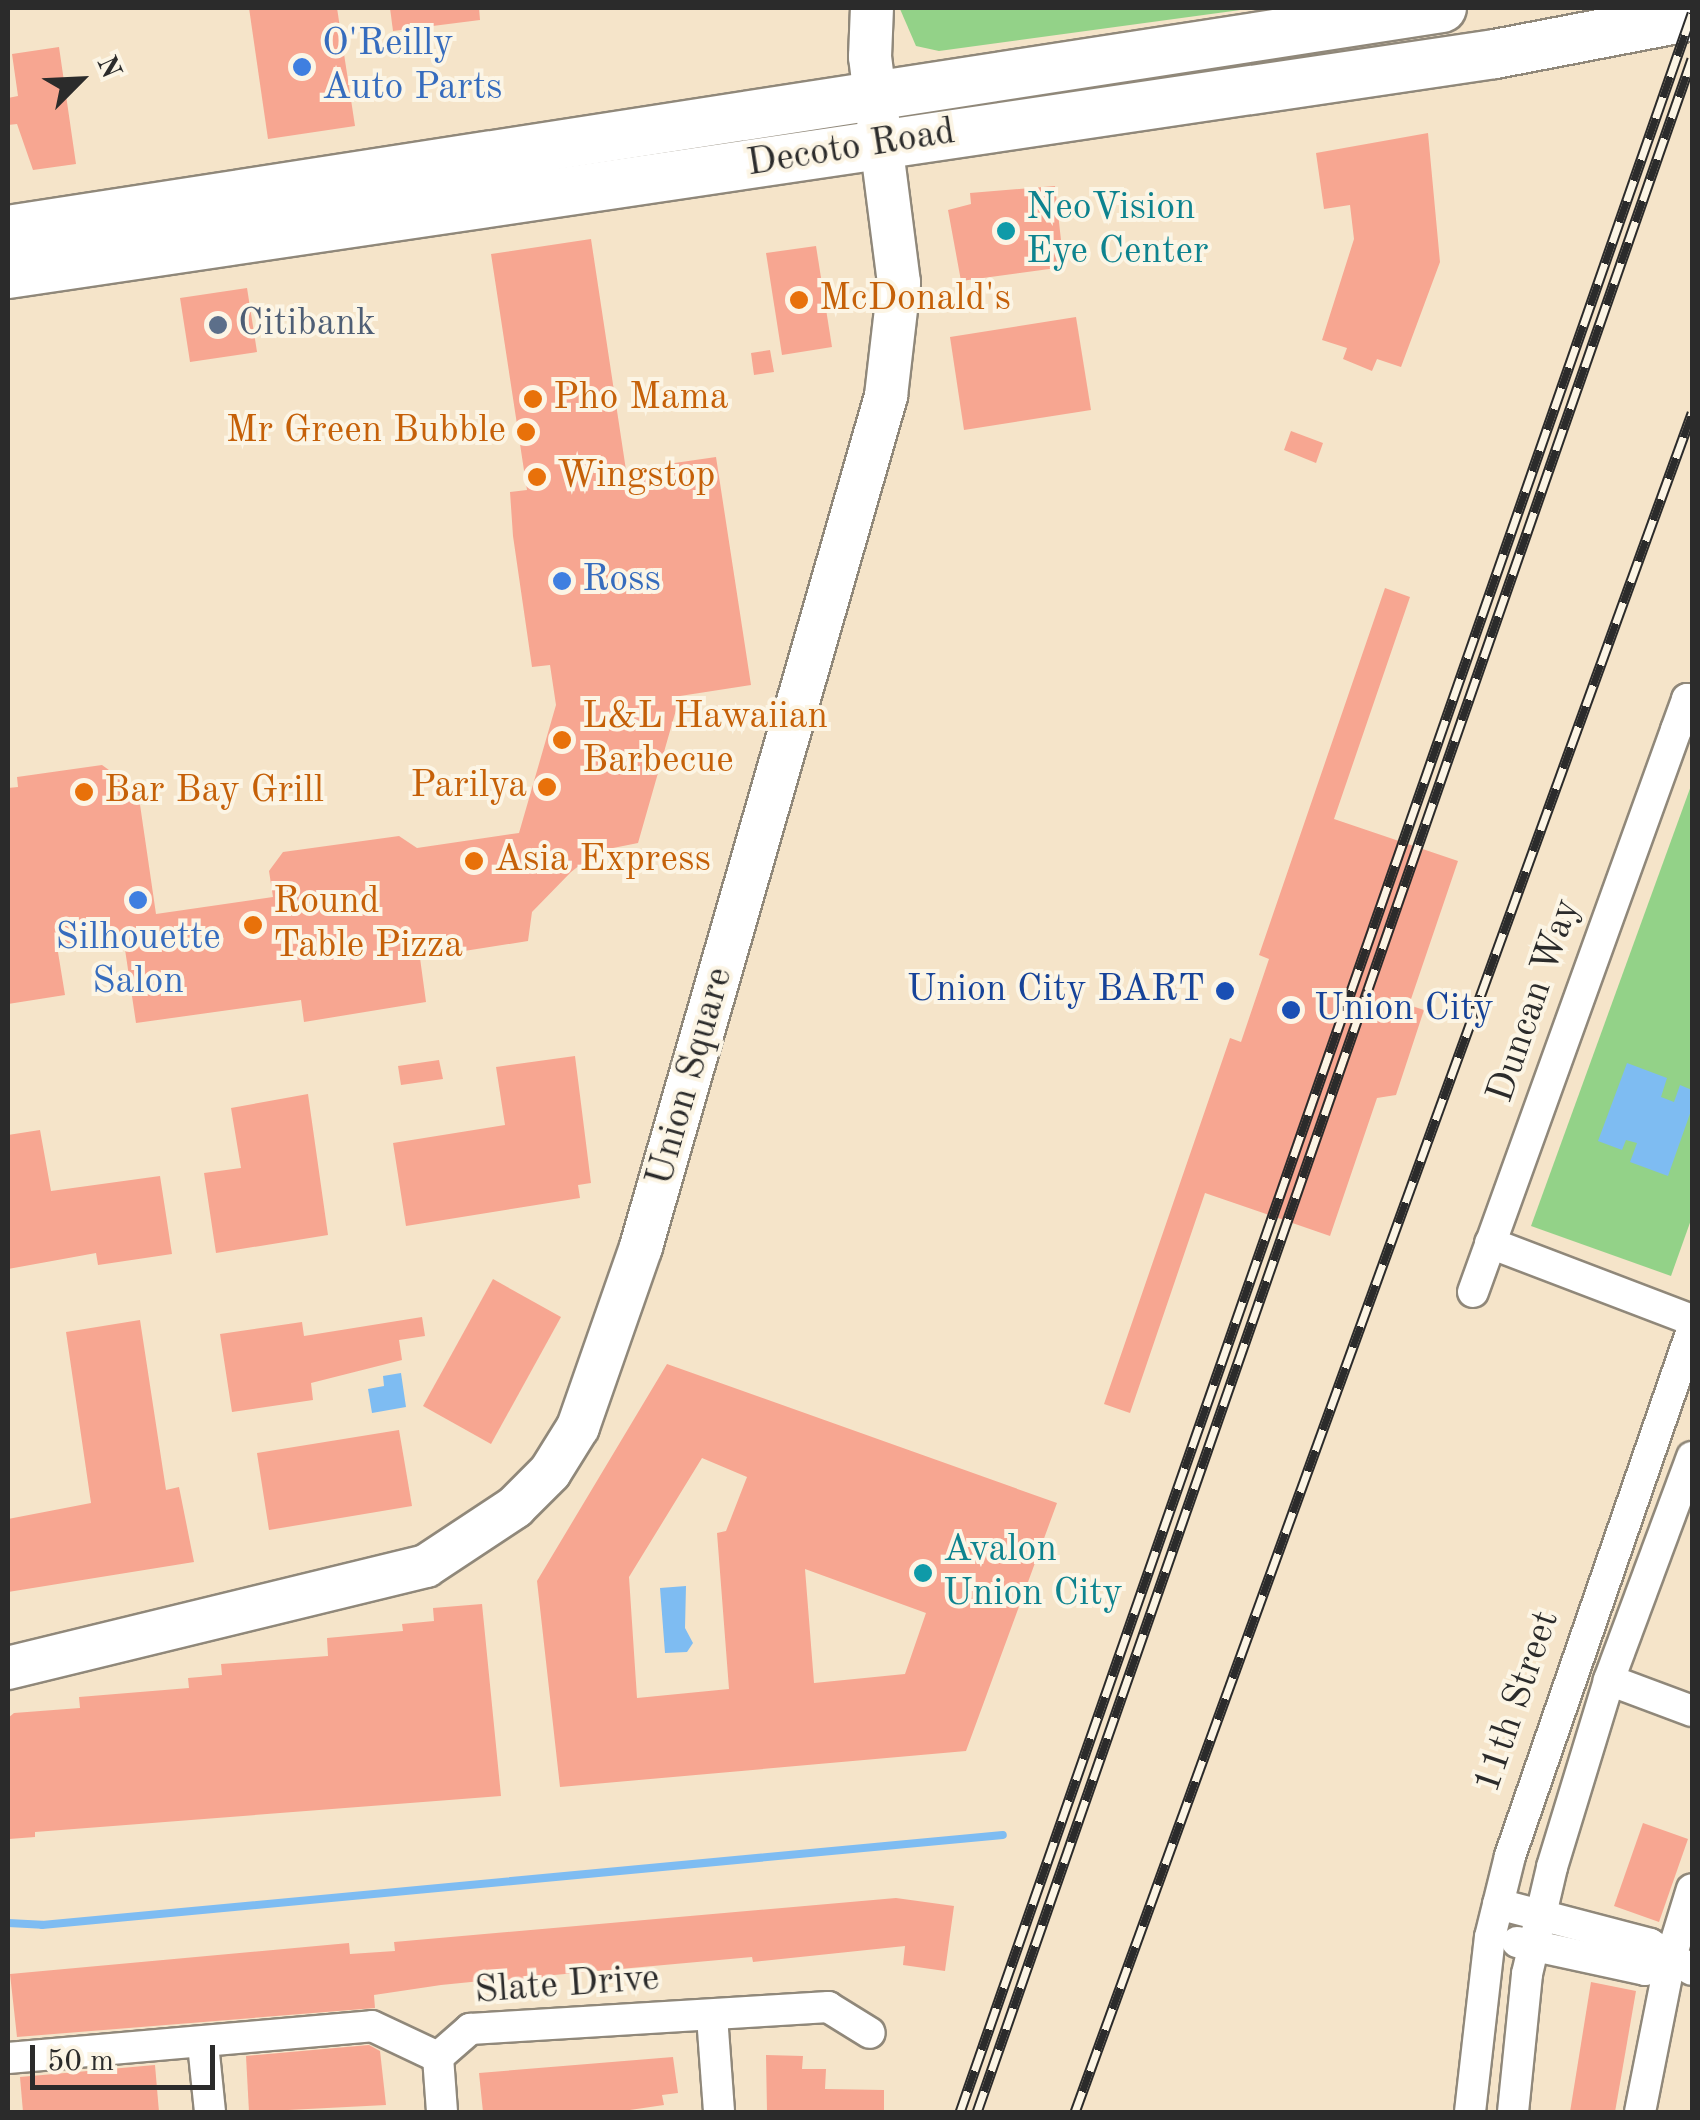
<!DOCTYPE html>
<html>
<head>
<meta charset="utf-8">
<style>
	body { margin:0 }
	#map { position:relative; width:1700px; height:2120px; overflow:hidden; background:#f5e4c9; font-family:"Old Standard TT",serif }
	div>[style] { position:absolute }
	.green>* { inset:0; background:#93d288 }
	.water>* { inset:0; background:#7ebcf2 }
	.stream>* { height:8px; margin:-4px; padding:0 4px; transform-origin:4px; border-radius:4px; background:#7ebcf2 }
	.building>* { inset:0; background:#f7a691 }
	.roads { filter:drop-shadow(2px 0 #90887a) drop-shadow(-2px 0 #90887a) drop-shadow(0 2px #90887a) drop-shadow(0 -2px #90887a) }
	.street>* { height:30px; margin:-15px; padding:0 15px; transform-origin:15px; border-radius:15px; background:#fff }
	.secondary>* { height:42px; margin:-21px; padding:0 21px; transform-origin:21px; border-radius:21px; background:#fff }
	.primary>* { height:48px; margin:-24px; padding:0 24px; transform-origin:24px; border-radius:24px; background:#fff }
	.rail>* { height:11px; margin-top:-5.5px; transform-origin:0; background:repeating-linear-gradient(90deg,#fcf5e5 0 22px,#2b2b2b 0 44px); box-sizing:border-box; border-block:2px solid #2b2b2b }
	.dots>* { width:28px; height:28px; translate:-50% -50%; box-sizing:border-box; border:5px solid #fcf5e5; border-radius:50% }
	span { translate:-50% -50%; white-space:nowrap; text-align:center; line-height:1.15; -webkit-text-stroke:8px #fcf5e5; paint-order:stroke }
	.shop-label { font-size:38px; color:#366cbe }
	.left { translate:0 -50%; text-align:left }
	.street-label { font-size:38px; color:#2b2b2b }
	.culture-label { font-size:38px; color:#0d838f }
	.food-label { font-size:38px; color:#c56008 }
	.right { translate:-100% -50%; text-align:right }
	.service-label { font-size:38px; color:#4e5e75 }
	.transit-label { font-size:38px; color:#164399 }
	.frame { position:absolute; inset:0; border:10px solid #2b2b2b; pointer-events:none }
	.north { position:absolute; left:30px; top:30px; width:100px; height:100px; -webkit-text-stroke:8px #fcf5e5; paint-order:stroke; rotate:66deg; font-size:28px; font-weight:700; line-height:40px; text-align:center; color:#2b2b2b }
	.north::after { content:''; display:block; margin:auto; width:35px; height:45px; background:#2b2b2b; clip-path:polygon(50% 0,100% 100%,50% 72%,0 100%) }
	.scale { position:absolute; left:30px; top:2045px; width:185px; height:45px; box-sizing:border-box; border:5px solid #2b2b2b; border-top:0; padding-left:12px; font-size:30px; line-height:35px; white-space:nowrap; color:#2b2b2b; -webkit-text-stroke:8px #fcf5e5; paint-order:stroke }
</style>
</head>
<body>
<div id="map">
	<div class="green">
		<div style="clip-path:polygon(1255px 8px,939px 51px,916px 46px,900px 9px)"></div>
		<div style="clip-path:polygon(1692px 783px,1692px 1217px,1671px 1276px,1531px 1226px)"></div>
	</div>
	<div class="water">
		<div style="clip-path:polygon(1627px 1063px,1667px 1078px,1661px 1097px,1674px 1102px,1680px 1085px,1692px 1090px,1692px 1108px,1668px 1176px,1630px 1162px,1637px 1143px,1626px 1140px,1622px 1150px,1598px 1141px)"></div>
		<div style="clip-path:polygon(401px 1373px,406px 1407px,372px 1413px,368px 1389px,384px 1386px,383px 1376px)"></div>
		<div style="clip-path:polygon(686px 1586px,685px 1628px,693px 1643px,687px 1652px,665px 1653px,660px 1588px)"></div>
	</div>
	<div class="stream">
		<div style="left:8px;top:1923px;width:34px;rotate:3deg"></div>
		<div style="left:42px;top:1925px;width:965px;rotate:-5.35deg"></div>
	</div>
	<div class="building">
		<div style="clip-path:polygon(249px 8px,337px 8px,355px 126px,268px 139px)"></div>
		<div style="clip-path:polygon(390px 8px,479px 8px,480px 20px,393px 31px)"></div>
		<div style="clip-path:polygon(59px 47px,76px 164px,33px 170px,17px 124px,8px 125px,8px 98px,18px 96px,12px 54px)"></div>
		<div style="clip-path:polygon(1428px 133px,1440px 262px,1401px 367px,1377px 359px,1372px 371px,1343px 359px,1347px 348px,1322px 340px,1354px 239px,1350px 205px,1324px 209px,1316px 153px)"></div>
		<div style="clip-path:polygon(1055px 186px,1064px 267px,961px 281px,948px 210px,971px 204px,970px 193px)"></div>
		<div style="clip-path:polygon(591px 239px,626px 470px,716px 457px,751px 685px,680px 696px,638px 843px,598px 851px,571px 872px,532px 912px,528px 941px,420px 958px,426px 1002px,304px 1022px,301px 1000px,136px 1023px,123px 936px,57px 946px,65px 995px,8px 1004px,8px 788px,18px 787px,17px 777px,102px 765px,138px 791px,156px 914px,273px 897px,269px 871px,283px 852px,399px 836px,417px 848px,519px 833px,556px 705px,550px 665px,532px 667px,513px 536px,510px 492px,527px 490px,491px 254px)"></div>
		<div style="clip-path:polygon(816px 246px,832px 347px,782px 355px,766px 253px)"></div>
		<div style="clip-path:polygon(247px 288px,257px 352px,190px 362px,180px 298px)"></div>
		<div style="clip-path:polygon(1076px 317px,1091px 410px,964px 430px,950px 337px)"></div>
		<div style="clip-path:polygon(770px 350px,774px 372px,754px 375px,751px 353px)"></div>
		<div style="clip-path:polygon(1291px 431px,1323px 443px,1316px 463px,1284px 450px)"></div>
		<div style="clip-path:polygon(1385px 588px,1410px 597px,1334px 819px,1458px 861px,1409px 1005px,1424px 1010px,1396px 1095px,1377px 1098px,1330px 1236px,1205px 1193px,1130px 1413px,1104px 1404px,1230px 1038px,1241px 1042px,1269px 959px,1259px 955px)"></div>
		<div style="clip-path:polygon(575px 1056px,591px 1183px,578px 1185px,580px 1198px,406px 1226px,393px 1143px,505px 1125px,496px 1067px)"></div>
		<div style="clip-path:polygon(439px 1060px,443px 1079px,401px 1085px,398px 1066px)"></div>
		<div style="clip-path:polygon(308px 1094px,328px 1235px,216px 1253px,204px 1173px,241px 1168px,231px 1108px)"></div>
		<div style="clip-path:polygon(40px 1130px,51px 1191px,160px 1176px,172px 1254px,98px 1265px,96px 1253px,8px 1269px,8px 1135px)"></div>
		<div style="clip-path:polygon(493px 1279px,561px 1317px,491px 1444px,423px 1406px)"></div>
		<div style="clip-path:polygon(422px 1317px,425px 1336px,399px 1340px,402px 1360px,311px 1383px,313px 1400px,232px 1412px,220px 1334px,302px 1322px,304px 1336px)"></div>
		<div style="clip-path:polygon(140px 1320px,166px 1490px,179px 1487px,194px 1562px,8px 1592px,8px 1519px,91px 1503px,66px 1332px)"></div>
		<div style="clip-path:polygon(evenodd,667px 1364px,1057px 1503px,966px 1751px,560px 1787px,537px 1581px,667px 1364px,702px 1458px,747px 1477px,726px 1531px,717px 1533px,729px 1689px,637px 1698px,629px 1577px,702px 1458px,667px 1364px,805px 1569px,926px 1613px,905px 1674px,814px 1683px,805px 1569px)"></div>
		<div style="clip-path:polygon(399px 1430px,412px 1506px,269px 1530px,257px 1453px)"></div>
		<div style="clip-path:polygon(482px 1604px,501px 1796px,35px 1832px,35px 1837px,9px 1839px,8px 1718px,14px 1713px,80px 1708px,79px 1697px,189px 1688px,188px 1678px,222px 1675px,221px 1664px,328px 1656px,327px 1638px,403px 1631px,402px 1624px,434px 1621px,433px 1608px)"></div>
		<div style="clip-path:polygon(1643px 1823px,1688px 1839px,1659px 1922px,1614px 1906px)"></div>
		<div style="clip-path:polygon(896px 1898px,954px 1906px,945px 1971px,903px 1965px,905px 1946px,753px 1962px,752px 1957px,543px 1976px,544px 1984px,501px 1979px,441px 1985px,374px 1995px,375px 2008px,17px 2037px,10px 1974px,349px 1943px,350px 1954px,395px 1951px,394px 1942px)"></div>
		<div style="clip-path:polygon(1591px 1982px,1636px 1991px,1615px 2112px,1570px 2112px)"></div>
		<div style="clip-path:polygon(369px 2045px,380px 2051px,386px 2105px,249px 2112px,246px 2056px)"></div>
		<div style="clip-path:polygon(766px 2055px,803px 2056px,802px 2069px,826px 2069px,825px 2089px,884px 2090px,884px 2112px,767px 2112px)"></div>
		<div style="clip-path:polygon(673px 2057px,678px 2093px,662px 2095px,664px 2105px,616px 2112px,483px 2112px,479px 2073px)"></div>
		<div style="clip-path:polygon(155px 2065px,159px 2112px,23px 2112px,20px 2077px)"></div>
	</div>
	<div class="roads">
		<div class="street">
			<div style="left:1490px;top:1243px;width:216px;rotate:20.9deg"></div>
			<div style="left:1473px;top:1292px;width:598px;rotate:-70.14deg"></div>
			<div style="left:1676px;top:730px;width:33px;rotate:-70deg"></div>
			<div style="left:1687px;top:699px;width:5px;rotate:22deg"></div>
			<div style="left:1609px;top:1680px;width:89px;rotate:20.5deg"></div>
			<div style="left:1498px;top:1904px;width:157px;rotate:14.7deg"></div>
			<div style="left:1650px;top:1944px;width:49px;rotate:31.8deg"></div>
			<div style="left:1517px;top:1942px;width:131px;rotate:12.3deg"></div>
			<div style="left:1645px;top:1970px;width:27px;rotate:-22deg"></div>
			<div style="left:712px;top:2016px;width:96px;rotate:85.8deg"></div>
			<div style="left:203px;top:2044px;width:68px;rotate:84.1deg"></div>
			<div style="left:438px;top:2057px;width:43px;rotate:-41.2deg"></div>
			<div style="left:470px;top:2029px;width:359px;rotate:-3.5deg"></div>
			<div style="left:828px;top:2007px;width:49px;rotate:31.8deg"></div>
			<div style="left:438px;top:2057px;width:55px;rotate:85.8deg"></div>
			<div style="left:8px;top:2058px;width:365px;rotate:-5deg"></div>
			<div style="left:372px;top:2026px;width:73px;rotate:25.2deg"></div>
			<div style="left:1470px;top:2112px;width:176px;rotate:-83.5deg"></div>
			<div style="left:1490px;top:1937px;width:83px;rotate:-76.1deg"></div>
			<div style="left:1510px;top:1856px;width:557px;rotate:-70.91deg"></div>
			<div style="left:1513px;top:2112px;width:139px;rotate:-84.2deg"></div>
			<div style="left:1527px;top:1974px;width:110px;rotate:-76.8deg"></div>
			<div style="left:1552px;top:1867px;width:195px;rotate:-73deg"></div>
			<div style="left:1609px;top:1680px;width:238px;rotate:-69.6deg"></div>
			<div style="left:1640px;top:2112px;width:155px;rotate:-78.8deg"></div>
			<div style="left:1670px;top:1960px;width:74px;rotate:-72.8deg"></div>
		</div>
		<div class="secondary">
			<div style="left:8px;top:1668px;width:430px;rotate:-13.7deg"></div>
			<div style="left:426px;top:1566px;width:107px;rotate:-33.5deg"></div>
			<div style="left:515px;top:1507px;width:49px;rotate:-45deg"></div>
			<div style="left:550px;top:1472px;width:53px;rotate:-58.1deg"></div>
			<div style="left:578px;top:1427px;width:191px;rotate:-70.7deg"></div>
			<div style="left:641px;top:1247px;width:886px;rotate:-73.94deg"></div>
			<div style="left:886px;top:396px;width:114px;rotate:-83.4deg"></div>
			<div style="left:899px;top:283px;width:228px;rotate:-97.3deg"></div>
			<div style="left:870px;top:57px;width:49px;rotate:-87.7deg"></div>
		</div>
		<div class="primary">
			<div style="left:8px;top:230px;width:1451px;rotate:-8.8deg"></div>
			<div style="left:8px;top:274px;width:1503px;rotate:-8.42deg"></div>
			<div style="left:1495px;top:54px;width:201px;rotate:-10.9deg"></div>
		</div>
	</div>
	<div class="rail">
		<div style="left:960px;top:2112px;width:2223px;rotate:-70.77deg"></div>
		<div style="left:977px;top:2112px;width:2174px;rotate:-70.8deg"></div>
		<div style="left:1075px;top:2112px;width:1808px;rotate:-70.04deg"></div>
	</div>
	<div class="dots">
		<div style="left:302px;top:67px;background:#3f7fe0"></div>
		<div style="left:1006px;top:231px;background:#0f9aa8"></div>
		<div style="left:799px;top:300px;background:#e8710a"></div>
		<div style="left:218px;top:325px;background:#5c6f8a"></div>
		<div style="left:533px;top:399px;background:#e8710a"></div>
		<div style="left:526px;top:432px;background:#e8710a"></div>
		<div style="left:537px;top:477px;background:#e8710a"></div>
		<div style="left:562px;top:581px;background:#3f7fe0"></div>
		<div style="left:562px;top:740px;background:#e8710a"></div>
		<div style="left:547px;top:787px;background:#e8710a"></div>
		<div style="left:84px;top:792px;background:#e8710a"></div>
		<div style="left:474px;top:861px;background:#e8710a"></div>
		<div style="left:138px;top:900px;background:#3f7fe0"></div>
		<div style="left:253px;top:925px;background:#e8710a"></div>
		<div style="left:1225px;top:991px;background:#1a4fb4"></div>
		<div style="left:1291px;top:1010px;background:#1a4fb4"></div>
		<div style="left:923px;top:1573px;background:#0f9aa8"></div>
	</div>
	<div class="shop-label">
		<span class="left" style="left:322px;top:67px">O'Reilly<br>Auto Parts</span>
		<span class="left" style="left:582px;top:581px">Ross</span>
		<span style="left:138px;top:961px">Silhouette<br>Salon</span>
	</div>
	<div class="street-label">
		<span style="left:851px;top:149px;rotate:-9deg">Decoto Road</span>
		<span style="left:1535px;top:1001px;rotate:-71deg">Duncan Way</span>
		<span style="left:691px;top:1077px;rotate:-74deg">Union Square</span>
		<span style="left:1518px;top:1702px;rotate:-71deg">11th Street</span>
		<span style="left:567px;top:1986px;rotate:-4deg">Slate Drive</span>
	</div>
	<div class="culture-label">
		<span class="left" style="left:1026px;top:231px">NeoVision<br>Eye Center</span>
		<span class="left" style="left:943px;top:1573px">Avalon<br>Union City</span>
	</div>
	<div class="food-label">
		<span class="left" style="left:819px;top:300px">McDonald's</span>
		<span class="left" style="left:553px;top:399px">Pho Mama</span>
		<span class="right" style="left:506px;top:432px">Mr Green Bubble</span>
		<span class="left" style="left:557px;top:477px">Wingstop</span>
		<span class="left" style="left:582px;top:740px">L&amp;L Hawaiian<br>Barbecue</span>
		<span class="right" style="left:527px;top:787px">Parilya</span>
		<span class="left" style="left:104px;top:792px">Bar Bay Grill</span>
		<span class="left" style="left:494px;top:861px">Asia Express</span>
		<span class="left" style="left:273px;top:925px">Round<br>Table Pizza</span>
	</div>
	<div class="service-label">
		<span class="left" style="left:238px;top:325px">Citibank</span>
	</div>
	<div class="transit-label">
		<span class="right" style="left:1205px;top:991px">Union City BART</span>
		<span class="left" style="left:1314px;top:1010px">Union City</span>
	</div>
	<div class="frame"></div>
	<div class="north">N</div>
	<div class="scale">50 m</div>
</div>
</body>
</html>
